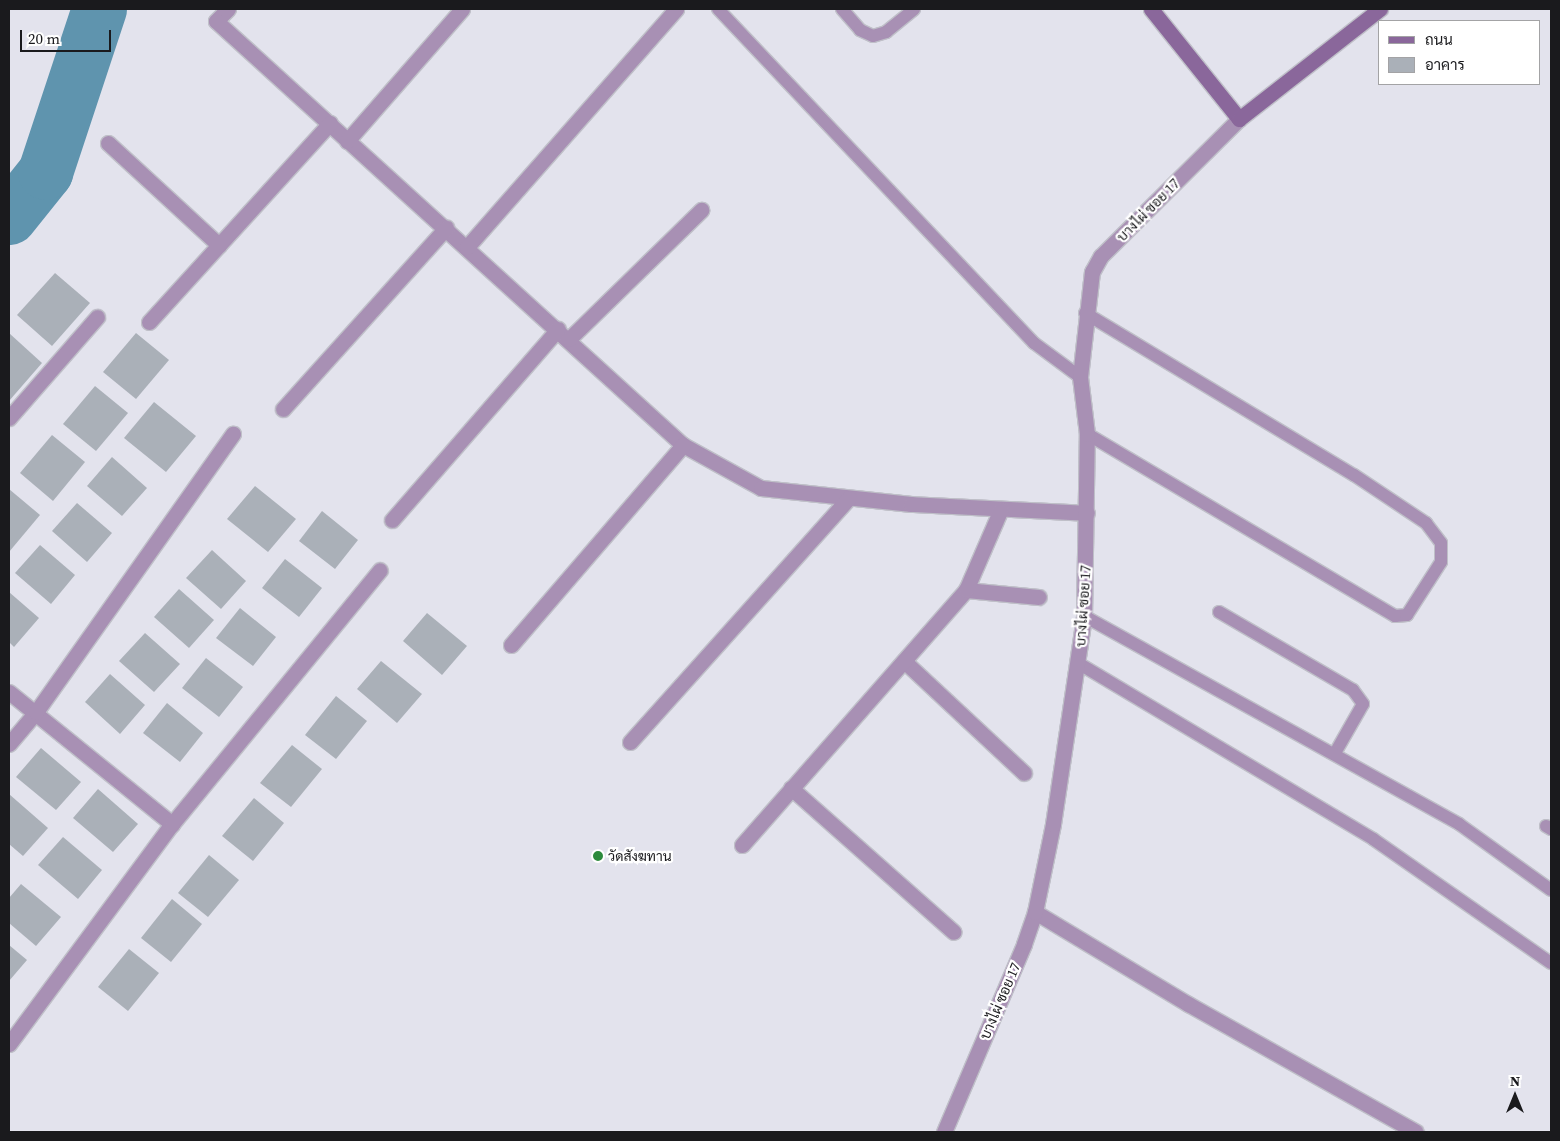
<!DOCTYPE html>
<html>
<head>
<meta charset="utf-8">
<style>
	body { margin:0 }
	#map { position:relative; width:1560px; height:1141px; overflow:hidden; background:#e3e3ed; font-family:"Source Serif 4",Sarabun,serif }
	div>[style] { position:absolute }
	.river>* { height:55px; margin:-27.5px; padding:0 27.5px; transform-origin:27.5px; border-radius:27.5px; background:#5f94ae }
	.building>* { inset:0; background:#aab0b8 }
	.roads { filter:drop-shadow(1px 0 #bfbfc8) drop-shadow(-1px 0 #bfbfc8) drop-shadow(0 1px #bfbfc8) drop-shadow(0 -1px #bfbfc8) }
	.lane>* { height:12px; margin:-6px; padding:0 6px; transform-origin:6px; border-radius:6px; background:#a890b4 }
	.street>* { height:15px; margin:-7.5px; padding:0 7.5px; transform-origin:7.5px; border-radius:7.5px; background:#a890b4 }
	.secondary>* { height:15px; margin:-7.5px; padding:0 7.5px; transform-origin:7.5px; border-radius:7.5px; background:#8a679b }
	.dots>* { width:14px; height:14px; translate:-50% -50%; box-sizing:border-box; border:2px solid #fff; border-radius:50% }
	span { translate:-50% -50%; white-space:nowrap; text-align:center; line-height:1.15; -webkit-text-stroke:4.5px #fff; paint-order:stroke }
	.street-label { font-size:14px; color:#1a1a1d }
	.poi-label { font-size:14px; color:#1a1a1d }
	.left { translate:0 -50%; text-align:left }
	.frame { position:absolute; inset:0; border:10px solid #1a1a1d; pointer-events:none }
	.legend { position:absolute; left:1378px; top:20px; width:162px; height:65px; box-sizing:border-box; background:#fff; border:1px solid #a3a3a5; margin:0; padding:6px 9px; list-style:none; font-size:15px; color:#1a1a1d }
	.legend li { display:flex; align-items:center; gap:10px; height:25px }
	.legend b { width:25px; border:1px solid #a3a3a5 }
	.north { position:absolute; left:1490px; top:1071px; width:50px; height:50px; -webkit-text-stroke:4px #fff; paint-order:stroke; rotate:0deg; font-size:14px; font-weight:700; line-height:20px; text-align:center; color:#1a1a1d }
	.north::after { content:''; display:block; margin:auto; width:18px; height:22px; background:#1a1a1d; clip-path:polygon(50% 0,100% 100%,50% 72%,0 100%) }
	.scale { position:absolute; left:20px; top:30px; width:91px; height:22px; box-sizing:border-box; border:2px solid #1a1a1d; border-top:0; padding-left:6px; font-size:15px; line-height:18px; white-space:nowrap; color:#1a1a1d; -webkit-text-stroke:4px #fff; paint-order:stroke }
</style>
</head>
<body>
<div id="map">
	<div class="river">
		<div style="left:9px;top:217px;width:58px;rotate:-51.3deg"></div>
		<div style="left:45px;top:172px;width:172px;rotate:-71.7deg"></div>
	</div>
	<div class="building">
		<div style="clip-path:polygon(55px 273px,90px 303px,52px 346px,17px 315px)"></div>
		<div style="clip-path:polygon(9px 333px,42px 363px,9px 401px)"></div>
		<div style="clip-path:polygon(136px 333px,169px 360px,136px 399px,103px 372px)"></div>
		<div style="clip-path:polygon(95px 386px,128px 413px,96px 451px,63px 424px)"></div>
		<div style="clip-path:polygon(154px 402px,196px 436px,166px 472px,124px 438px)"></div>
		<div style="clip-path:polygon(52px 435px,85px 462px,53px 501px,20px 473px)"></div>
		<div style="clip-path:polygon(112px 457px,147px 488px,122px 516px,87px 486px)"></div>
		<div style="clip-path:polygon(255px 486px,296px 519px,268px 552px,227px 519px)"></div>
		<div style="clip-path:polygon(9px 489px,40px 515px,9px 552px)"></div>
		<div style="clip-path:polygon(77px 503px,112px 533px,87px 562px,52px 531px)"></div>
		<div style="clip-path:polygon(322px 511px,358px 540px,335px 569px,299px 541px)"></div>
		<div style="clip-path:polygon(40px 545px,75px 575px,51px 604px,15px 573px)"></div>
		<div style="clip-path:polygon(212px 550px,246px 581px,221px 609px,186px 578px)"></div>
		<div style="clip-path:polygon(285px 559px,322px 588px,299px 617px,262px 588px)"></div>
		<div style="clip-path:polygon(179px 589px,214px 620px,189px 648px,154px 617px)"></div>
		<div style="clip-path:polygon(9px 592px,39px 618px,14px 647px,9px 642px)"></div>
		<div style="clip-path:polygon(240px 608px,276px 637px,253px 666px,216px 638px)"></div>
		<div style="clip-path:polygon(427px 613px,467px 646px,442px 675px,403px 641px)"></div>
		<div style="clip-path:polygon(145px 633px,180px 664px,154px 692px,119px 661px)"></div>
		<div style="clip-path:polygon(206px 658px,243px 687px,219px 717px,182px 688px)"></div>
		<div style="clip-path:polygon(381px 661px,422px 694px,397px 723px,357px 689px)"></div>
		<div style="clip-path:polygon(110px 674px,145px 705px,120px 734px,85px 702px)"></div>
		<div style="clip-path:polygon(336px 696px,367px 721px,336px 759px,305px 735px)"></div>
		<div style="clip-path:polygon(167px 703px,203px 733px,180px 762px,143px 733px)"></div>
		<div style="clip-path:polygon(292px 745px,322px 769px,291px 807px,260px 783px)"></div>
		<div style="clip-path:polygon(41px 748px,81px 782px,56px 810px,16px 777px)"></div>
		<div style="clip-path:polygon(98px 789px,138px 824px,113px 852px,73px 818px)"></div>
		<div style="clip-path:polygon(9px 794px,48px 828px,23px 856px,9px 844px)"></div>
		<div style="clip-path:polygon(254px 798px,284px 823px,253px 861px,222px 836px)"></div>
		<div style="clip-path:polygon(63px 837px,102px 870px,78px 899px,38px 865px)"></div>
		<div style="clip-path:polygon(209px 855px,239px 880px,208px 917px,178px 893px)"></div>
		<div style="clip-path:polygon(21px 884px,61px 917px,36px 946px,9px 923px,9px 898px)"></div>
		<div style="clip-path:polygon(172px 899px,202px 924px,171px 962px,141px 938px)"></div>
		<div style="clip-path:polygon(9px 945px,27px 960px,9px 981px)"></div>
		<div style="clip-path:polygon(129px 949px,159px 973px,128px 1011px,98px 987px)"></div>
	</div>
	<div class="roads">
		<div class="lane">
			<div style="left:718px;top:9px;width:460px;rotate:46.6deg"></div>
			<div style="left:1034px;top:343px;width:57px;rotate:36.5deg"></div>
			<div style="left:842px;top:9px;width:28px;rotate:49deg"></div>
			<div style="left:860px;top:30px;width:14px;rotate:25deg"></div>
			<div style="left:873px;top:36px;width:14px;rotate:-17deg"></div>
			<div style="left:886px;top:32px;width:36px;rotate:-39deg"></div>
			<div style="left:1085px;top:313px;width:314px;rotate:31.1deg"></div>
			<div style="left:1354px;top:475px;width:87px;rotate:33.7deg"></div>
			<div style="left:1426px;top:523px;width:25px;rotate:53deg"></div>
			<div style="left:1441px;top:543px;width:19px;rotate:90deg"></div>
			<div style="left:1441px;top:562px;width:63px;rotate:122.7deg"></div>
			<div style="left:1407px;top:615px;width:12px;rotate:175deg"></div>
			<div style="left:1395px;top:616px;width:358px;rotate:-149.4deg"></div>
			<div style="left:1219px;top:612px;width:155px;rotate:30.2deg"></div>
			<div style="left:1353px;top:690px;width:17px;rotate:54deg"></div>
			<div style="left:1363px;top:704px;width:56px;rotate:119.7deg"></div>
			<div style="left:1084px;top:616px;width:429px;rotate:29deg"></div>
			<div style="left:1459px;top:824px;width:113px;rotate:35.7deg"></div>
			<div style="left:1078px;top:663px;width:344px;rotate:30.8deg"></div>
			<div style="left:1373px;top:839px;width:217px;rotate:34.9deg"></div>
			<div style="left:1546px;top:826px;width:6px;rotate:31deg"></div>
		</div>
		<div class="street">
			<div style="left:228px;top:9px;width:17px;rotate:135deg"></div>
			<div style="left:216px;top:21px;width:631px;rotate:42.24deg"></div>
			<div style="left:683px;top:445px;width:89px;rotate:28.9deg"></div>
			<div style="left:761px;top:488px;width:151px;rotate:6.1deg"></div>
			<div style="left:911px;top:504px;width:176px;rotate:2.9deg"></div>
			<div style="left:347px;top:141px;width:175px;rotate:-48.9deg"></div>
			<div style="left:108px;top:143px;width:151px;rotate:42.6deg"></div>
			<div style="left:467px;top:247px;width:317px;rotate:-48.7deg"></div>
			<div style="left:149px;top:322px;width:269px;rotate:-47.7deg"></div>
			<div style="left:569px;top:339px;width:185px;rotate:-44.3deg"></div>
			<div style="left:283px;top:409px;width:244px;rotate:-48deg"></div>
			<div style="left:9px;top:418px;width:134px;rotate:-48.9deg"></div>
			<div style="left:392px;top:520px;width:253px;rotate:-49deg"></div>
			<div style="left:966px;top:590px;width:73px;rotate:5.5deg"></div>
			<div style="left:511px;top:645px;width:264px;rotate:-49.3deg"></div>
			<div style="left:904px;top:661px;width:164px;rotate:43deg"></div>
			<div style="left:9px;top:692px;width:210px;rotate:39deg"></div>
			<div style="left:630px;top:742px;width:328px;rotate:-48.1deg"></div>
			<div style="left:9px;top:744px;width:42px;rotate:-49.8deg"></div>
			<div style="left:36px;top:712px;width:341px;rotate:-54.7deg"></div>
			<div style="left:791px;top:788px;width:217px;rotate:41.5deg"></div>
			<div style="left:742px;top:845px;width:339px;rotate:-48.7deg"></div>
			<div style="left:966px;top:590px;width:88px;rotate:-66.6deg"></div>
			<div style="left:1035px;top:912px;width:179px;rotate:31deg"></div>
			<div style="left:1188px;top:1004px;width:261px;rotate:29.3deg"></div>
			<div style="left:9px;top:1044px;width:274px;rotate:-53.5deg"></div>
			<div style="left:172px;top:824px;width:328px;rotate:-50.7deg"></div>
			<div style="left:944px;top:1132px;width:204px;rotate:-66.9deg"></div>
			<div style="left:1024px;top:944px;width:34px;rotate:-71deg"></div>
			<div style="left:1035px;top:912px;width:90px;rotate:-78.4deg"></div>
			<div style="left:1053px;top:824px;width:210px;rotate:-81.5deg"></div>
			<div style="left:1084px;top:616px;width:182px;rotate:-89.1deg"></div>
			<div style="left:1087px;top:434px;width:57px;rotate:-97deg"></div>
			<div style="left:1080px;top:377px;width:106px;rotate:-83.5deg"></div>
			<div style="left:1092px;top:272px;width:18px;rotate:-61deg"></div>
			<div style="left:1101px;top:256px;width:194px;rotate:-44.8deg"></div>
		</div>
		<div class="secondary">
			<div style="left:1151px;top:9px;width:141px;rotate:51.3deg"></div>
			<div style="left:1239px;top:119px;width:179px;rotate:-38deg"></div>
		</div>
	</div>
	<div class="dots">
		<div style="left:598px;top:856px;background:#2c8a3c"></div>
	</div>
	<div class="street-label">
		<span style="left:1148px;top:210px;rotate:-45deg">บางไผ่ ซอย 17</span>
		<span style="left:1083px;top:606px;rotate:-86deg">บางไผ่ ซอย 17</span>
		<span style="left:1000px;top:1001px;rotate:-67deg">บางไผ่ ซอย 17</span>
	</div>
	<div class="poi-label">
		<span class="left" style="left:608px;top:856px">วัดสังฆทาน</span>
	</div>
	<div class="frame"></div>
	<ul class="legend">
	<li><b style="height:6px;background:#8a679b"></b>ถนน</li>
	<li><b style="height:14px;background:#aab0b8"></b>อาคาร</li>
	</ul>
	<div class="north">N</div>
	<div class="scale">20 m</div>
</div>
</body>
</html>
